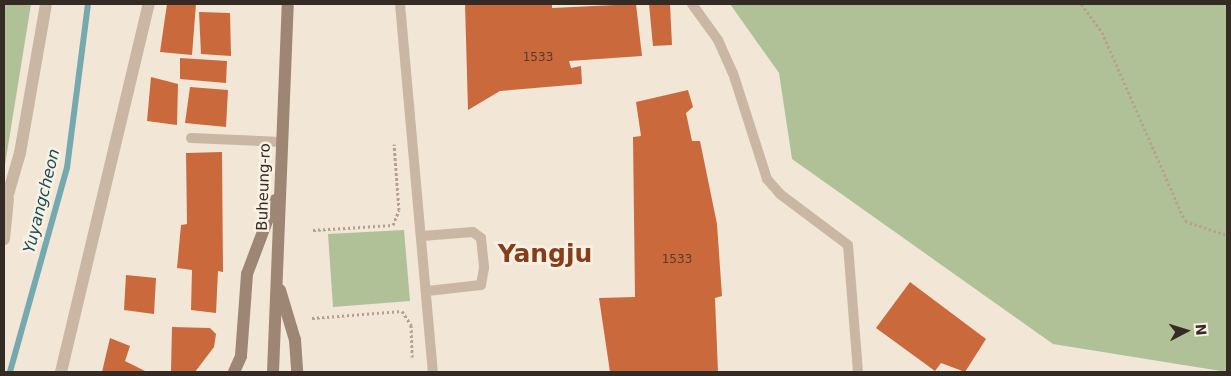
<!DOCTYPE html>
<html>
<head>
<meta charset="utf-8">
<style>
	body { margin:0 }
	#map { position:relative; width:1231px; height:376px; overflow:hidden; background:#f2e7d7; font-family:"DejaVu Sans",sans-serif }
	div>[style] { position:absolute }
	.green>* { inset:0; background:#b0c197 }
	.stream>* { height:5.5px; margin:-2.75px; padding:0 2.75px; transform-origin:2.75px; border-radius:2.75px; background:#75a9af }
	.building>* { inset:0; background:#ca693c }
	.path>* { height:3px; margin-top:-1.5px; transform-origin:0; background:repeating-linear-gradient(90deg,#b6a18d 0 2.5px,transparent 0 5px) }
	.service>* { height:10px; margin:-5px; padding:0 5px; transform-origin:5px; border-radius:5px; background:#cab7a3 }
	.minor>* { height:12px; margin:-6px; padding:0 6px; transform-origin:6px; border-radius:6px; background:#cab7a3 }
	.secondary>* { height:12px; margin:-6px; padding:0 6px; transform-origin:6px; border-radius:6px; background:#9d8674 }
	span { translate:-50% -50%; white-space:nowrap; text-align:center; line-height:1.15; -webkit-text-stroke:5px #f9f1e3; paint-order:stroke }
	.number-label { font-size:12px; color:#5a3a2b }
	.number-label span { -webkit-text-stroke-width:0 }
	.street-label { font-size:15px; color:#342b25 }
	.water-label { font-size:16px; color:#1a4e57; font-style:italic }
	.town-label { font-size:25px; color:#863d1c; font-weight:700 }
	.frame { position:absolute; inset:0; border:5px solid #342b25; pointer-events:none }
	.north { position:absolute; left:1161px; top:306px; width:50px; height:50px; -webkit-text-stroke:4px #f9f1e3; paint-order:stroke; rotate:85deg; font-size:14px; font-weight:700; line-height:20px; text-align:center; color:#342b25 }
	.north::after { content:''; display:block; margin:auto; width:18px; height:22px; background:#342b25; clip-path:polygon(50% 0,100% 100%,50% 72%,0 100%) }
</style>
</head>
<body>
<div id="map">
	<div class="green">
		<div style="clip-path:polygon(4px 4px,31px 4px,4px 171px)"></div>
		<div style="clip-path:polygon(730px 4px,1227px 4px,1227px 372px,1053px 344px,792px 159px,779px 73px)"></div>
		<div style="clip-path:polygon(404px 230px,410px 301px,333px 307px,328px 234px)"></div>
	</div>
	<div class="stream">
		<div style="left:10px;top:372px;width:212px;rotate:-74.4deg"></div>
		<div style="left:67px;top:168px;width:165px;rotate:-82.7deg"></div>
	</div>
	<div class="building">
		<div style="clip-path:polygon(167px 4px,196px 4px,192px 55px,160px 52px)"></div>
		<div style="clip-path:polygon(465px 4px,552px 4px,552px 8px,636px 4px,642px 56px,569px 61px,571px 68px,581px 66px,582px 84px,500px 91px,468px 110px)"></div>
		<div style="clip-path:polygon(649px 4px,670px 4px,672px 45px,653px 46px)"></div>
		<div style="clip-path:polygon(199px 12px,230px 13px,231px 56px,201px 54px)"></div>
		<div style="clip-path:polygon(180px 58px,227px 61px,226px 83px,180px 79px)"></div>
		<div style="clip-path:polygon(151px 77px,178px 84px,177px 125px,147px 121px)"></div>
		<div style="clip-path:polygon(190px 87px,228px 90px,226px 127px,185px 123px)"></div>
		<div style="clip-path:polygon(688px 90px,693px 107px,686px 113px,692px 141px,700px 141px,717px 224px,722px 296px,715px 298px,718px 372px,610px 372px,599px 298px,635px 297px,633px 137px,641px 136px,636px 102px)"></div>
		<div style="clip-path:polygon(222px 152px,223px 272px,218px 271px,216px 313px,191px 310px,192px 270px,177px 268px,181px 225px,187px 224px,186px 153px)"></div>
		<div style="clip-path:polygon(126px 275px,156px 278px,154px 314px,124px 310px)"></div>
		<div style="clip-path:polygon(910px 282px,986px 339px,965px 372px,941px 363px,935px 371px,876px 328px)"></div>
		<div style="clip-path:polygon(172px 327px,210px 328px,216px 334px,214px 347px,195px 372px,171px 372px)"></div>
		<div style="clip-path:polygon(110px 338px,130px 346px,125px 361px,147px 372px,102px 372px)"></div>
	</div>
	<div class="path">
		<div style="left:1081px;top:4px;width:35px;rotate:53deg"></div>
		<div style="left:1102px;top:32px;width:206px;rotate:66.3deg"></div>
		<div style="left:1185px;top:221px;width:44px;rotate:18.4deg"></div>
		<div style="left:313px;top:230px;width:80px;rotate:-3.6deg"></div>
		<div style="left:393px;top:225px;width:16px;rotate:-68deg"></div>
		<div style="left:399px;top:210px;width:66px;rotate:-94.3deg"></div>
		<div style="left:312px;top:318px;width:90px;rotate:-4.4deg"></div>
		<div style="left:402px;top:311px;width:17px;rotate:57deg"></div>
		<div style="left:411px;top:325px;width:32px;rotate:88deg"></div>
	</div>
	<div class="service">
		<div style="left:400px;top:4px;width:369px;rotate:84.9deg"></div>
		<div style="left:692px;top:4px;width:44px;rotate:54.2deg"></div>
		<div style="left:718px;top:40px;width:36px;rotate:66deg"></div>
		<div style="left:733px;top:73px;width:111px;rotate:72.2deg"></div>
		<div style="left:767px;top:179px;width:20px;rotate:49deg"></div>
		<div style="left:780px;top:194px;width:85px;rotate:36.9deg"></div>
		<div style="left:848px;top:245px;width:127px;rotate:85.5deg"></div>
		<div style="left:191px;top:138px;width:91px;rotate:2.5deg"></div>
		<div style="left:422px;top:236px;width:51px;rotate:-4.5deg"></div>
		<div style="left:473px;top:232px;width:10px;rotate:37deg"></div>
		<div style="left:481px;top:238px;width:30px;rotate:84deg"></div>
		<div style="left:484px;top:268px;width:17px;rotate:100deg"></div>
		<div style="left:481px;top:285px;width:54px;rotate:173.7deg"></div>
	</div>
	<div class="minor">
		<div style="left:4px;top:208px;width:57px;rotate:-73.8deg"></div>
		<div style="left:20px;top:153px;width:151px;rotate:-80.1deg"></div>
		<div style="left:4px;top:239px;width:40px;rotate:-84.3deg"></div>
		<div style="left:61px;top:372px;width:378px;rotate:-76.6deg"></div>
	</div>
	<div class="secondary">
		<div style="left:280px;top:290px;width:52px;rotate:73.3deg"></div>
		<div style="left:295px;top:340px;width:32px;rotate:86deg"></div>
		<div style="left:234px;top:372px;width:17px;rotate:-66deg"></div>
		<div style="left:241px;top:356px;width:82px;rotate:-85.8deg"></div>
		<div style="left:247px;top:274px;width:79px;rotate:-69.3deg"></div>
		<div style="left:273px;top:372px;width:368px;rotate:-87.7deg"></div>
	</div>
	<div class="number-label">
		<span style="left:538px;top:58px">1533</span>
		<span style="left:677px;top:260px">1533</span>
	</div>
	<div class="street-label">
		<span style="left:264px;top:187px;rotate:-88deg">Buheung-ro</span>
	</div>
	<div class="water-label">
		<span style="left:42px;top:201px;rotate:-76deg">Yuyangcheon</span>
	</div>
	<div class="town-label">
		<span style="left:545px;top:254px">Yangju</span>
	</div>
	<div class="frame"></div>
	<div class="north">N</div>
</div>
</body>
</html>
